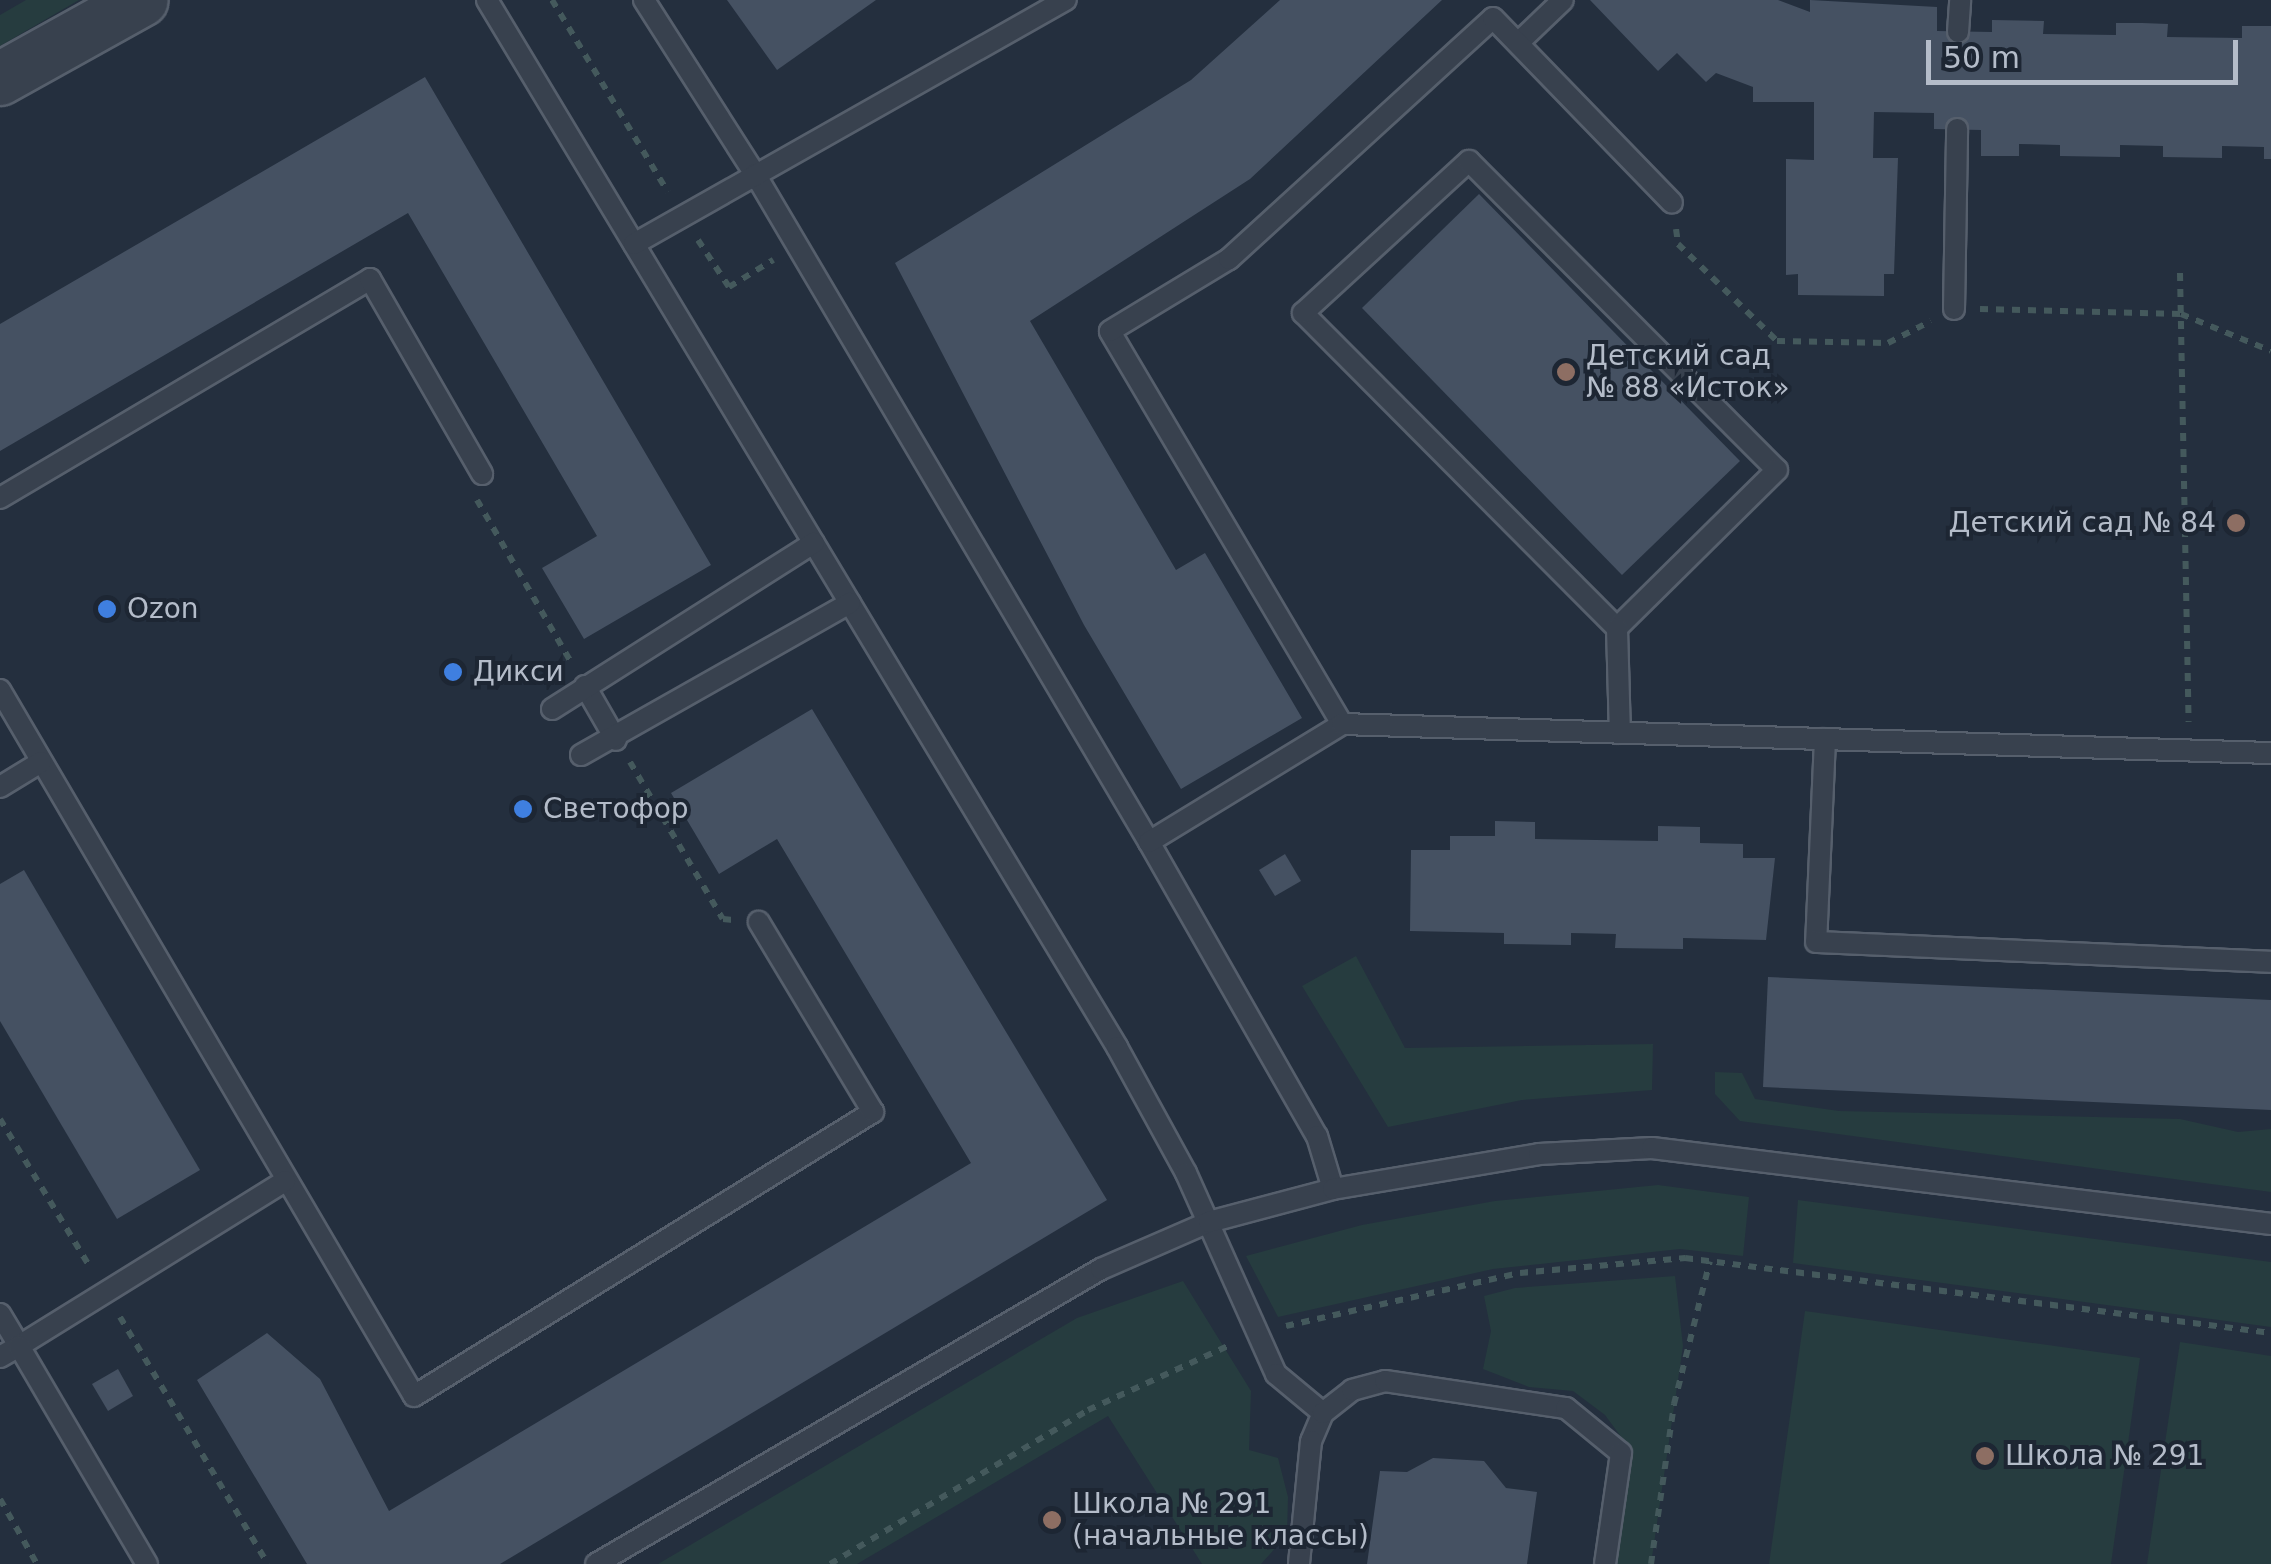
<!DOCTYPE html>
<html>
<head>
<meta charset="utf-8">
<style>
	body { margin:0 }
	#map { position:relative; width:2271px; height:1564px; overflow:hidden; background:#242f3e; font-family:"DejaVu Sans",sans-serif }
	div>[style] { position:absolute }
	.green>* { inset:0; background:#263c3f }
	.building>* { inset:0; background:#455162 }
	.path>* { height:6px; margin-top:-3px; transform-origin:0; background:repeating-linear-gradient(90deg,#44595c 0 8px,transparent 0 16px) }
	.roads { filter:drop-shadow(2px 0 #565f6c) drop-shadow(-2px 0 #565f6c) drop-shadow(0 2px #565f6c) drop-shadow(0 -2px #565f6c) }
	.service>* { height:20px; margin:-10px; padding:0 10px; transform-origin:10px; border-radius:10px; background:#38414e }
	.tertiary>* { height:52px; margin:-26px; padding:0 26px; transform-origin:26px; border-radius:26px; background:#38414e }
	.dots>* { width:28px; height:28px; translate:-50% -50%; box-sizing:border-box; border:5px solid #1d2633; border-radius:50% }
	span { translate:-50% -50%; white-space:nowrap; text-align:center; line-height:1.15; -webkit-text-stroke:8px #1d2633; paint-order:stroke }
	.poi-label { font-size:28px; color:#b4bcc9 }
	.left { translate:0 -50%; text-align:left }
	.right { translate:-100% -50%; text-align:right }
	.scale { position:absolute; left:1926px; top:40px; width:312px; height:45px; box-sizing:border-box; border:5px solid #b4bcc9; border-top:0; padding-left:12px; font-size:30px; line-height:35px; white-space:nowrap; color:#b4bcc9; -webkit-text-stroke:8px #1d2633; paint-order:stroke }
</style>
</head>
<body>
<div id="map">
	<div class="green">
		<div style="clip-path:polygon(26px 0,79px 0,0 46px,0 15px)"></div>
		<div style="clip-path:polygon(1356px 956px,1405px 1048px,1653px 1044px,1652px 1090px,1522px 1100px,1388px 1127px,1302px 986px)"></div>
		<div style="clip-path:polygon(1715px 1072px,1742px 1073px,1755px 1099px,1839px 1111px,2180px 1119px,2238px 1132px,2271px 1129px,2271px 1192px,1740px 1121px,1715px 1094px)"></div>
		<div style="clip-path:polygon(1658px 1185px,1749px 1197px,1743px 1256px,1680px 1249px,1493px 1269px,1278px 1317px,1246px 1256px,1362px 1225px,1495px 1201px)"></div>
		<div style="clip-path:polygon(1798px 1200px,2271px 1262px,2271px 1327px,1793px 1263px)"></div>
		<div style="clip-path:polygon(1675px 1276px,1683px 1346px,1651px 1564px,1617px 1564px,1633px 1453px,1605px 1415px,1573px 1391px,1529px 1387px,1483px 1369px,1491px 1331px,1484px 1296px,1515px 1288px)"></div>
		<div style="clip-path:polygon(1183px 1281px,1251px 1391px,1249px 1450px,1278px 1458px,1288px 1497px,1287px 1535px,1261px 1564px,1202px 1564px,1108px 1416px,857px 1564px,658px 1564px,1077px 1318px)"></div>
		<div style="clip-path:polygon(1805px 1311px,2140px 1358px,2111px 1564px,1769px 1564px)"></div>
		<div style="clip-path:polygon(2180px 1342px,2271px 1356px,2271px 1564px,2147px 1564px)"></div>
	</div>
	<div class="building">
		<div style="clip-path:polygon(727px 0,876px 0,777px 70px)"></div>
		<div style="clip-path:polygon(1280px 0,1442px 0,1250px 179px,1030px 321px,1176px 570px,1205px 553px,1302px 718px,1181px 789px,1084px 625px,895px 263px,1191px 80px)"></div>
		<div style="clip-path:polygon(1590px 0,1778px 0,1810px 12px,1810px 0,1937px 7px,1937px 31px,1992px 32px,1992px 20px,2044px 21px,2043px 34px,2116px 35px,2116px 23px,2142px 23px,2168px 24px,2167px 37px,2242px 38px,2242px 26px,2271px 26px,2271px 159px,2264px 159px,2264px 147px,2222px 146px,2222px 158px,2163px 157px,2163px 146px,2120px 145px,2120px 157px,2060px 156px,2060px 145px,2019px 144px,2019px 156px,1981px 156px,1981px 130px,1934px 129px,1934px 113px,1874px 112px,1873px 158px,1898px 158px,1894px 274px,1884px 274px,1884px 296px,1798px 295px,1798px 274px,1786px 275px,1786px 159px,1814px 160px,1814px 102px,1753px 102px,1753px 87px,1716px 73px,1706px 82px,1677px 53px,1658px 71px)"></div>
		<div style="clip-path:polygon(425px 77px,711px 565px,584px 639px,542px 568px,597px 536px,408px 213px,0 451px,0 324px)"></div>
		<div style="clip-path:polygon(1479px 194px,1740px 461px,1622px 575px,1362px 308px)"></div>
		<div style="clip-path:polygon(812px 709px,1107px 1200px,500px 1564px,307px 1564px,197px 1380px,267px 1333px,320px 1379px,389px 1511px,971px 1163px,777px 839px,719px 874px,671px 793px)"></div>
		<div style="clip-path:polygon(1495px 821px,1535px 822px,1535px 839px,1658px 841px,1658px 826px,1700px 827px,1700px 843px,1743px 844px,1743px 858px,1775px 858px,1766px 940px,1683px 938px,1683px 949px,1615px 948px,1616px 934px,1571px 933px,1571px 945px,1504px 944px,1504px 933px,1410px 931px,1411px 850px,1450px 850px,1450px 836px,1495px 836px)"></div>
		<div style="clip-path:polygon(1285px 854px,1301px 881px,1275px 896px,1259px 870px)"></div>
		<div style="clip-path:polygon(24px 870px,200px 1170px,117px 1219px,0 1021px,0 884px)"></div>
		<div style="clip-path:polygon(1768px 977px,2271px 1000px,2271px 1110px,1763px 1087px)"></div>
		<div style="clip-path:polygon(118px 1369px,133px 1396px,108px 1411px,92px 1384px)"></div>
		<div style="clip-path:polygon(1433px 1458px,1484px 1461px,1506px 1488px,1537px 1492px,1527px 1564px,1367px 1564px,1380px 1471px,1407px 1472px)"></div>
	</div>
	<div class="path">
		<div style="left:552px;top:0;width:224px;rotate:58.9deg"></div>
		<div style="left:1676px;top:229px;width:15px;rotate:82deg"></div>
		<div style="left:1678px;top:244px;width:139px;rotate:44.4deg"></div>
		<div style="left:1777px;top:341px;width:111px;rotate:1deg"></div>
		<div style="left:1888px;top:343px;width:48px;rotate:-27.1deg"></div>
		<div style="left:698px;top:240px;width:56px;rotate:56.6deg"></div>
		<div style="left:729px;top:287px;width:52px;rotate:-31.5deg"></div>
		<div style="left:2180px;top:273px;width:449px;rotate:88.9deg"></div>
		<div style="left:1980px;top:309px;width:201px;rotate:1.4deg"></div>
		<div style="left:2181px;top:314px;width:97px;rotate:22.3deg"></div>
		<div style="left:477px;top:500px;width:187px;rotate:59.9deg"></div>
		<div style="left:630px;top:762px;width:182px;rotate:59.4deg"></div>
		<div style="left:723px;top:919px;width:10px;rotate:6deg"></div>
		<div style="left:0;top:1119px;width:173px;rotate:58.7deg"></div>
		<div style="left:120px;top:1317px;width:288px;rotate:59.1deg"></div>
		<div style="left:1286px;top:1326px;width:240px;rotate:-12.8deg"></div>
		<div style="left:1520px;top:1273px;width:166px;rotate:-5.2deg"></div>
		<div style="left:1685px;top:1258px;width:591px;rotate:7.29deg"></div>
		<div style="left:0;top:1499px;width:75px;rotate:60.4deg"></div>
		<div style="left:830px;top:1564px;width:300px;rotate:-30.8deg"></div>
		<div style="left:1088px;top:1410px;width:158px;rotate:-24.6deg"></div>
		<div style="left:1651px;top:1564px;width:162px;rotate:-81.8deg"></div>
		<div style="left:1674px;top:1404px;width:147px;rotate:-75.9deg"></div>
	</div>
	<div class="roads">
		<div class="service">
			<div style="left:487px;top:0;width:1222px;rotate:58.96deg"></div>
			<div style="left:1117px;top:1047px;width:144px;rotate:61.3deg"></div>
			<div style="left:1186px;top:1173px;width:220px;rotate:65.9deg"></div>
			<div style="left:1276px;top:1374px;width:61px;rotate:39.7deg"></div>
			<div style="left:1323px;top:1413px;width:30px;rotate:113deg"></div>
			<div style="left:1311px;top:1441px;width:124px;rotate:95.6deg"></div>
			<div style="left:644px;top:0;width:206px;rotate:57.5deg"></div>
			<div style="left:755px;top:174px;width:776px;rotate:59.47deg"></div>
			<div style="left:1149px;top:842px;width:339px;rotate:60.3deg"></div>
			<div style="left:1317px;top:1136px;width:55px;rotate:73.2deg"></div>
			<div style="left:1958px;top:32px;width:32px;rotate:-86deg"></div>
			<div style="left:1518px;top:43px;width:62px;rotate:-43.7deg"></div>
			<div style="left:634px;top:244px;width:496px;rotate:-29.5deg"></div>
			<div style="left:1954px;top:309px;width:180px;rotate:-89deg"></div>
			<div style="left:0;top:498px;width:430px;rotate:-30.6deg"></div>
			<div style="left:370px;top:279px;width:225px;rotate:60.1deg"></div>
			<div style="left:1617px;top:628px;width:445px;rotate:-134.9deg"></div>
			<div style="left:1303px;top:313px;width:225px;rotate:-42.5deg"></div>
			<div style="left:1469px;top:161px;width:436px;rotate:45.1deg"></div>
			<div style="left:1777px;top:470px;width:225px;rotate:135.4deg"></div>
			<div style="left:1617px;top:628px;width:105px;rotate:88.4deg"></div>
			<div style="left:585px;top:686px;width:62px;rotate:60.1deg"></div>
			<div style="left:0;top:690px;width:818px;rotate:59.61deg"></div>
			<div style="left:414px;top:1396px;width:540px;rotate:-31.75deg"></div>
			<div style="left:873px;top:1112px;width:222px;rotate:-121deg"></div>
			<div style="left:552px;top:709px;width:310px;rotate:-32.4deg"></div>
			<div style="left:1342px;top:724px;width:456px;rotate:-120.6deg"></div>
			<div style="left:1110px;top:331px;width:139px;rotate:-31.2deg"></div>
			<div style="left:1229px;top:259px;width:357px;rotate:-42.4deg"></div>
			<div style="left:1493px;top:18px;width:257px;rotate:45.9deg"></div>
			<div style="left:1825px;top:739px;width:203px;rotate:92.5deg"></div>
			<div style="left:1816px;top:942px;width:455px;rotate:2.5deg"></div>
			<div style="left:581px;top:755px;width:309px;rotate:-29.5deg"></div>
			<div style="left:0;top:787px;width:48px;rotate:-31.4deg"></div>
			<div style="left:1149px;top:842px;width:226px;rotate:-31.4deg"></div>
			<div style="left:1342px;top:724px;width:929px;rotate:1.79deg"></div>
			<div style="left:0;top:1314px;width:37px;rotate:59deg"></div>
			<div style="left:19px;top:1346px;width:313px;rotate:-31.8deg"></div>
			<div style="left:0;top:1357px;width:22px;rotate:-30deg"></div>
			<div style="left:19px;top:1346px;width:253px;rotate:59.6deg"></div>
			<div style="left:1323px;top:1413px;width:37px;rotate:-38deg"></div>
			<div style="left:1352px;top:1390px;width:34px;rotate:-15deg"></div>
			<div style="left:1385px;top:1381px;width:183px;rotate:8.5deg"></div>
			<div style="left:1566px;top:1408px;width:71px;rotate:39.3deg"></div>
			<div style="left:1621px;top:1453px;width:112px;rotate:98.2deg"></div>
			<div style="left:596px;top:1564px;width:585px;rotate:-30.29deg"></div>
			<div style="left:1101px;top:1269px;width:118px;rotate:-23.5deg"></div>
			<div style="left:1209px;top:1222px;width:128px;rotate:-14.9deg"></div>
			<div style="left:1333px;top:1189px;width:209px;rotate:-9.6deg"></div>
			<div style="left:1539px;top:1154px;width:113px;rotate:-3deg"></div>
			<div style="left:1652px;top:1148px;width:624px;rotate:7deg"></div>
		</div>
		<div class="tertiary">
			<div style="left:0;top:79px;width:162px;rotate:-29.1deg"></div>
		</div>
	</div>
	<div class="dots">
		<div style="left:1566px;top:372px;background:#8d6e63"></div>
		<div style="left:2236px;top:523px;background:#8d6e63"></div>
		<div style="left:107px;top:609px;background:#3f7fe0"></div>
		<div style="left:453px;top:672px;background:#3f7fe0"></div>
		<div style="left:523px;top:809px;background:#3f7fe0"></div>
		<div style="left:1985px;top:1456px;background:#8d6e63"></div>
		<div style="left:1052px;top:1520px;background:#8d6e63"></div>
	</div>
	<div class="poi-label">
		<span class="left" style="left:1586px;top:372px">Детский сад<br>№ 88 «Исток»</span>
		<span class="right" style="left:2216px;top:523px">Детский сад № 84</span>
		<span class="left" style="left:127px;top:609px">Ozon</span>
		<span class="left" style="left:473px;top:672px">Дикси</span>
		<span class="left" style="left:543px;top:809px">Светофор</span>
		<span class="left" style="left:2005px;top:1456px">Школа № 291</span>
		<span class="left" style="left:1072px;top:1520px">Школа № 291<br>(начальные классы)</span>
	</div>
	<div class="scale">50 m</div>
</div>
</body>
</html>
